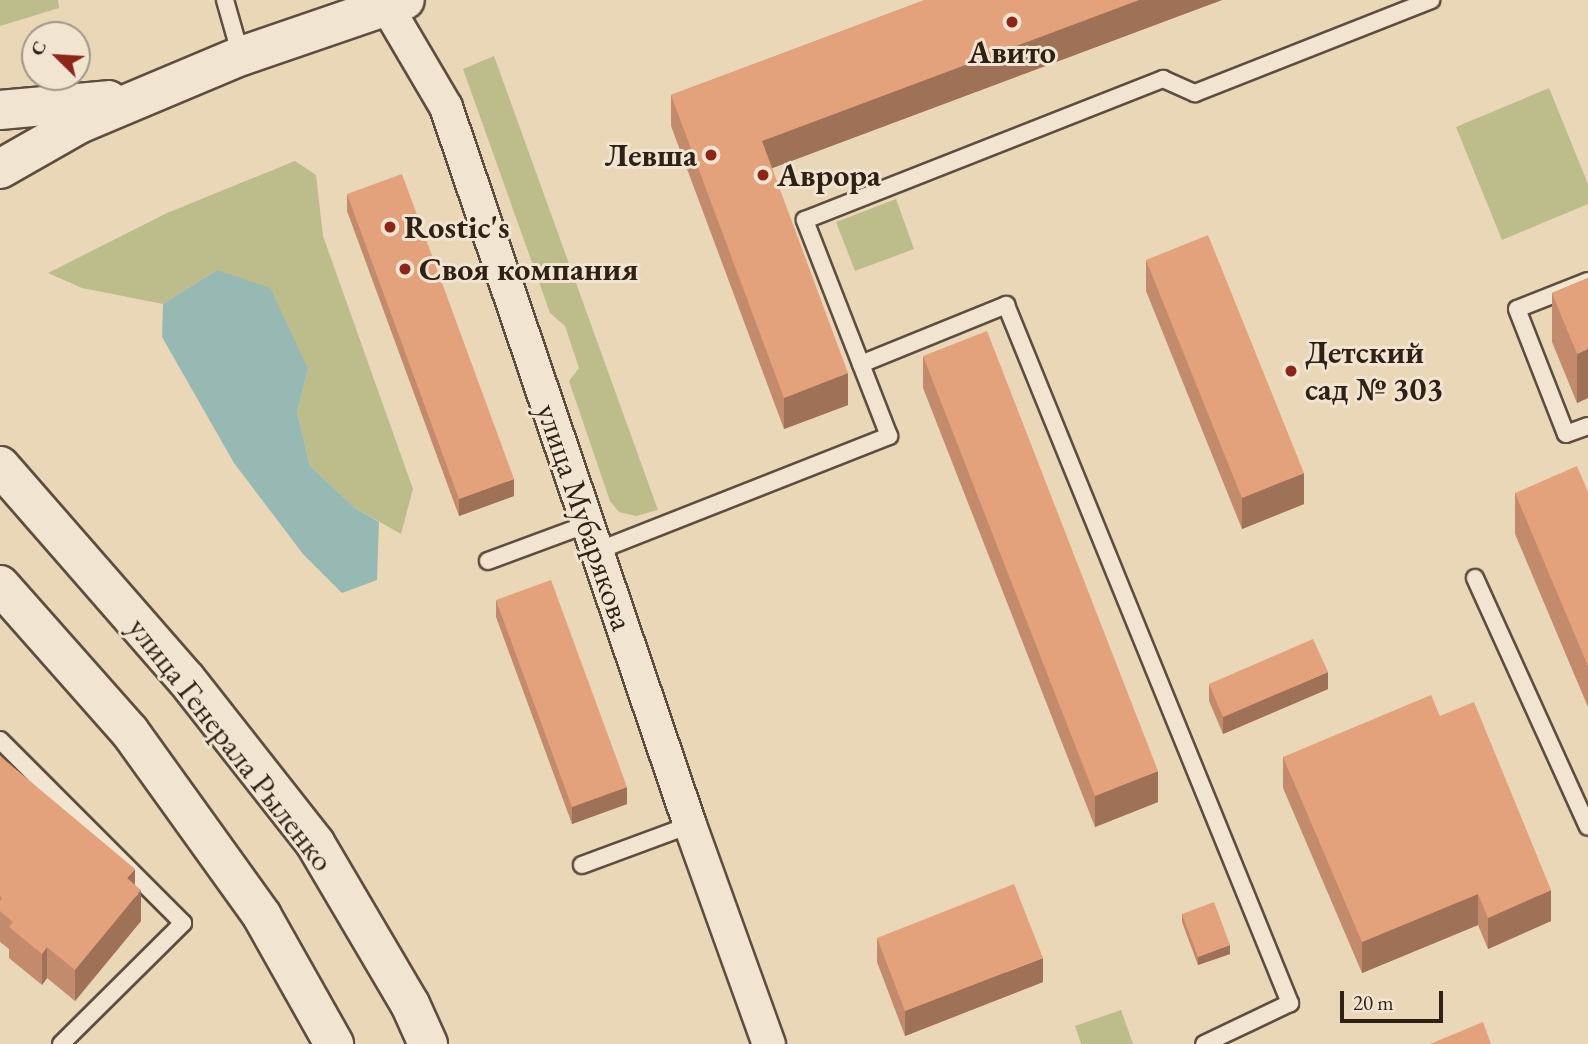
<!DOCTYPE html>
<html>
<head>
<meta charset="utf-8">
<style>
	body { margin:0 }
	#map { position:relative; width:1588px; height:1044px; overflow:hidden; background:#e9d7b8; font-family:"EB Garamond",serif }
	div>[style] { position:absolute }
	.green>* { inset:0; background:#bcbd8a }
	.water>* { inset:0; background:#97b9b3 }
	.roads { filter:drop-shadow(2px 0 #5e4e3f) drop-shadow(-2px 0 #5e4e3f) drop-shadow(0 2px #5e4e3f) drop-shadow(0 -2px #5e4e3f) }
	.service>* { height:16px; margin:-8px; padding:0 8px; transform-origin:8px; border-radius:8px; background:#f1e5d1 }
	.minor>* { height:32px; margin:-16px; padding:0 16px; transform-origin:16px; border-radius:16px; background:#f1e5d1 }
	.tertiary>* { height:38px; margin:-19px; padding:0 19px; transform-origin:19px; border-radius:19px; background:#f1e5d1 }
	.secondary>* { height:38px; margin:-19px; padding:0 19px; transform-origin:19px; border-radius:19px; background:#f1e5d1 }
	.wall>* { inset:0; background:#c38b6b }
	.shaded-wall>* { inset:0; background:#9f7157 }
	.building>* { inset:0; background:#e3a27c }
	.dots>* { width:19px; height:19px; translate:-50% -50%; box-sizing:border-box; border:4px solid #f1e5d1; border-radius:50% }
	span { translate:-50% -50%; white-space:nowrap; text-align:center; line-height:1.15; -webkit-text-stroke:6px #f1e5d1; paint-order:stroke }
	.poi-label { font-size:32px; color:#302117; font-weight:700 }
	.right { translate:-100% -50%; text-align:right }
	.left { translate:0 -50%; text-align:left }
	.street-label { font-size:32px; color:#302117 }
	.north { position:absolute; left:21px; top:21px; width:70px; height:70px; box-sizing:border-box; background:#f1e5d1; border:2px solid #a49787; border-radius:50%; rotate:294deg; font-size:19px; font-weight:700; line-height:28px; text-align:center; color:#302117 }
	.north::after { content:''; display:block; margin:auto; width:24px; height:32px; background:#8f2418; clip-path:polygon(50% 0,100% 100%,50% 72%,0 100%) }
	.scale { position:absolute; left:1340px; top:991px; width:103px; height:32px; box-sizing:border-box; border:4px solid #302117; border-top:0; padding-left:9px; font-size:21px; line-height:24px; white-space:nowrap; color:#302117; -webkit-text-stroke:5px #f1e5d1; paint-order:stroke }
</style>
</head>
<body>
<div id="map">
	<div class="green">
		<div style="clip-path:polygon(0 0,58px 0,59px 8px,0 26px)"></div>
		<div style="clip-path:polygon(494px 56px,658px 510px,636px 516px,619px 512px,610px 501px,569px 381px,579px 368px,565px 326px,550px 313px,463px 69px)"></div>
		<div style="clip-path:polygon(1549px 88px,1588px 184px,1588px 204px,1502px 240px,1456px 127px)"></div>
		<div style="clip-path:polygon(295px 161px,316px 175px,323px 236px,413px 489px,401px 534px,355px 508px,310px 466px,297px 412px,308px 369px,217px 270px,163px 304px,82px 288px,48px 273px,167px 213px)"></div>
		<div style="clip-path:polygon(896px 199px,914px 249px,855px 271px,836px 222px)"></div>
		<div style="clip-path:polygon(1121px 1010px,1133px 1044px,1081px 1044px,1075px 1026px)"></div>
	</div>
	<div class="water">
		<div style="clip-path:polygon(217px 270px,270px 288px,308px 369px,297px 412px,310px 466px,355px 508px,379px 522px,377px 580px,342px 593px,303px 554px,234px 463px,162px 337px,163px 304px)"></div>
	</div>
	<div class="roads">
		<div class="service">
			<div style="left:225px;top:0;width:58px;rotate:74.1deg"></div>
			<div style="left:1588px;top:281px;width:76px;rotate:158.5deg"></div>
			<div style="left:1517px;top:309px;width:134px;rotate:68.6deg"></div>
			<div style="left:1566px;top:434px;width:23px;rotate:-20deg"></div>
			<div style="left:861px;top:364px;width:157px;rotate:-22.1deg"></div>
			<div style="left:1006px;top:305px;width:754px;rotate:67.86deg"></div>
			<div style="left:1290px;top:1003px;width:95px;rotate:154.5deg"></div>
			<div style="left:597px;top:551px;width:314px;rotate:-21.5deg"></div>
			<div style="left:889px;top:436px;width:232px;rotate:-111.3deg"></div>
			<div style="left:805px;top:220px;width:385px;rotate:-21.5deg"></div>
			<div style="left:1163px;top:79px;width:35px;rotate:24deg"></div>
			<div style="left:1195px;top:93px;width:254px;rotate:-21.5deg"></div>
			<div style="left:488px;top:561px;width:107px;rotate:-20.3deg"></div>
			<div style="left:1475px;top:578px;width:273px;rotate:65.6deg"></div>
			<div style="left:0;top:740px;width:259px;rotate:45deg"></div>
			<div style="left:183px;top:923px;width:172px;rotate:135.2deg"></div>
			<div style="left:582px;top:865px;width:115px;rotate:-20.3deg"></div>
		</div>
		<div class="minor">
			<div style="left:383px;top:0;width:124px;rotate:59.5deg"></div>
			<div style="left:446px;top:107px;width:758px;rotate:71.23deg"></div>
			<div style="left:690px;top:825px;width:233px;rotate:70.2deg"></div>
		</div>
		<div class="tertiary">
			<div style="left:0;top:110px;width:109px;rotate:-5.2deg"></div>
			<div style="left:0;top:169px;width:91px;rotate:-29.7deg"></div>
			<div style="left:79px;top:124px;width:176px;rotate:-22.8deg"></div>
			<div style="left:241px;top:56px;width:173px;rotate:-18.9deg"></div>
		</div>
		<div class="secondary">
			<div style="left:0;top:466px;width:283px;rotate:48.9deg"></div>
			<div style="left:186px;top:679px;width:209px;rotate:51.8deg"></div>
			<div style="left:315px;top:843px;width:187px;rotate:59.5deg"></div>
			<div style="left:410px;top:1004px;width:44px;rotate:65.8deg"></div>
			<div style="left:0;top:585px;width:196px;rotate:48.5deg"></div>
			<div style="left:130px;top:732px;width:226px;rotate:54.3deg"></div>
			<div style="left:262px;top:916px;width:147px;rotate:60.6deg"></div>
		</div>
	</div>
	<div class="wall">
		<div style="clip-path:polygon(925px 0,1222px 0,772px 168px,848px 405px,784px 429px,671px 126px,671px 95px)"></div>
		<div style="clip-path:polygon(347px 194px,514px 496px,459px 516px,347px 211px)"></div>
		<div style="clip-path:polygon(1146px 260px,1304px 504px,1242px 529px,1146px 291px)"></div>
		<div style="clip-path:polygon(1588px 278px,1588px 398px,1577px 403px,1552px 342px,1552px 293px)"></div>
		<div style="clip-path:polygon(923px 356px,1158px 802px,1095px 827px,923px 388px)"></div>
		<div style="clip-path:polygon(1588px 492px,1588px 707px,1515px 534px,1515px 493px)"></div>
		<div style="clip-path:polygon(496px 600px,627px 804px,572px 824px,496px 617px)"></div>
		<div style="clip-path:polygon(1209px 684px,1328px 689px,1223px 734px,1209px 701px)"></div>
		<div style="clip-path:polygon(1440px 716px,1551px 921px,1488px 949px,1478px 925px,1362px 973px,1283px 788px,1283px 757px)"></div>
		<div style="clip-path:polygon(0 756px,135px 885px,141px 921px,75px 1001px,47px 978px,42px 985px,9px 958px,9px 949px,0 942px)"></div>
		<div style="clip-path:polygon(1182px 914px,1230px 954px,1198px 965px,1182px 922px)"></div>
		<div style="clip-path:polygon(877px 938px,1043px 982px,905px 1036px,877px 962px)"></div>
	</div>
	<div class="shaded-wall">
		<div style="clip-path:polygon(1139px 0,1222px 0,762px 172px,762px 141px)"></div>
		<div style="clip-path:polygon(1588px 349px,1588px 398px,1577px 403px,1577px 354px)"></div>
		<div style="clip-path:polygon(848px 373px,848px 405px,784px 429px,784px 398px)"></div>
		<div style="clip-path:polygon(1304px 473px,1304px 504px,1242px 529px,1242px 498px)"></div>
		<div style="clip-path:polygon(514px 479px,514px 496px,459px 516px,459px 499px)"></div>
		<div style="clip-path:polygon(1328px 672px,1328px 689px,1223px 734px,1223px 717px)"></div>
		<div style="clip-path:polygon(1158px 771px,1158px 802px,1095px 827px,1095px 796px)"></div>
		<div style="clip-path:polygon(627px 787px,627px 804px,572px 824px,572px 807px)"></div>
		<div style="clip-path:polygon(135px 869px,135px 898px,141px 890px,141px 921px,75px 1001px,75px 970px,127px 878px)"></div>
		<div style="clip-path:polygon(1551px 890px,1551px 921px,1488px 949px,1488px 918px)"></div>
		<div style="clip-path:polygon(1478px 894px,1478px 925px,1362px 973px,1362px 942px)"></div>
		<div style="clip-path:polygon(1230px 945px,1230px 954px,1198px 965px,1198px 957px)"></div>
		<div style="clip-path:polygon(47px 947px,47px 978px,42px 985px,42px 954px)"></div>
		<div style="clip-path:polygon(1043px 958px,1043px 982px,905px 1036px,905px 1011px)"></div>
	</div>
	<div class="building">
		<div style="clip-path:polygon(925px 0,1139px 0,762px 141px,848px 373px,784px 398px,671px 95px)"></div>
		<div style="clip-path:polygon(402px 174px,514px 479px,459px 499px,347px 194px)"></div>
		<div style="clip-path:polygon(1208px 235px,1304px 473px,1242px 498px,1146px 260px)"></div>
		<div style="clip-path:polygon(1588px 278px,1588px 349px,1577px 354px,1552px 293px)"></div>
		<div style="clip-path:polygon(987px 331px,1158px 771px,1095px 796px,923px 356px)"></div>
		<div style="clip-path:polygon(1577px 466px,1588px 492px,1588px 666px,1515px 493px)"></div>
		<div style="clip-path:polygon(551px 580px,627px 787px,572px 807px,496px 600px)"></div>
		<div style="clip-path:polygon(1313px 639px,1328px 672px,1223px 717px,1209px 684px)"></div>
		<div style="clip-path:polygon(1431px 695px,1440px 716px,1474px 702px,1551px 890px,1488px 918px,1478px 894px,1362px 942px,1283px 757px)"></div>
		<div style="clip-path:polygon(0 756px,135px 869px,127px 878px,141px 890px,75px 970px,47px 947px,42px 954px,9px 927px,13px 922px,0 911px,0 901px,2px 898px,0 896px)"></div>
		<div style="clip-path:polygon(1014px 884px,1043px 958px,905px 1011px,877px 938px)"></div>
		<div style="clip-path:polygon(1214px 902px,1230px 945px,1198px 957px,1182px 914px)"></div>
		<div style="clip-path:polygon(1483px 1022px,1491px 1044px,1430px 1044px)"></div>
	</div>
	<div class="dots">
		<div style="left:1012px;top:22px;background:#8f2418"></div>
		<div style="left:711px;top:155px;background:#8f2418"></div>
		<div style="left:763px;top:175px;background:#8f2418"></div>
		<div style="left:390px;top:227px;background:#8f2418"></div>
		<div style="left:405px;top:269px;background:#8f2418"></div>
		<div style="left:1291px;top:371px;background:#8f2418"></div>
	</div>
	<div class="poi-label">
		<span style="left:1012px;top:52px">Авито</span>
		<span class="right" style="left:697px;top:155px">Левша</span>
		<span class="left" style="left:777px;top:175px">Аврора</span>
		<span class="left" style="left:404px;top:227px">Rostic's</span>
		<span class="left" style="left:419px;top:269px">Своя компания</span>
		<span class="left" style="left:1305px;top:371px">Детский<br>сад № 303</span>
	</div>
	<div class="street-label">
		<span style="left:585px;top:517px;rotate:71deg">улица Мубарякова</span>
		<span style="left:231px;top:744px;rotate:52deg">улица Генерала Рыленко</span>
	</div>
	<div class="north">С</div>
	<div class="scale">20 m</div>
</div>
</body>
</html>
